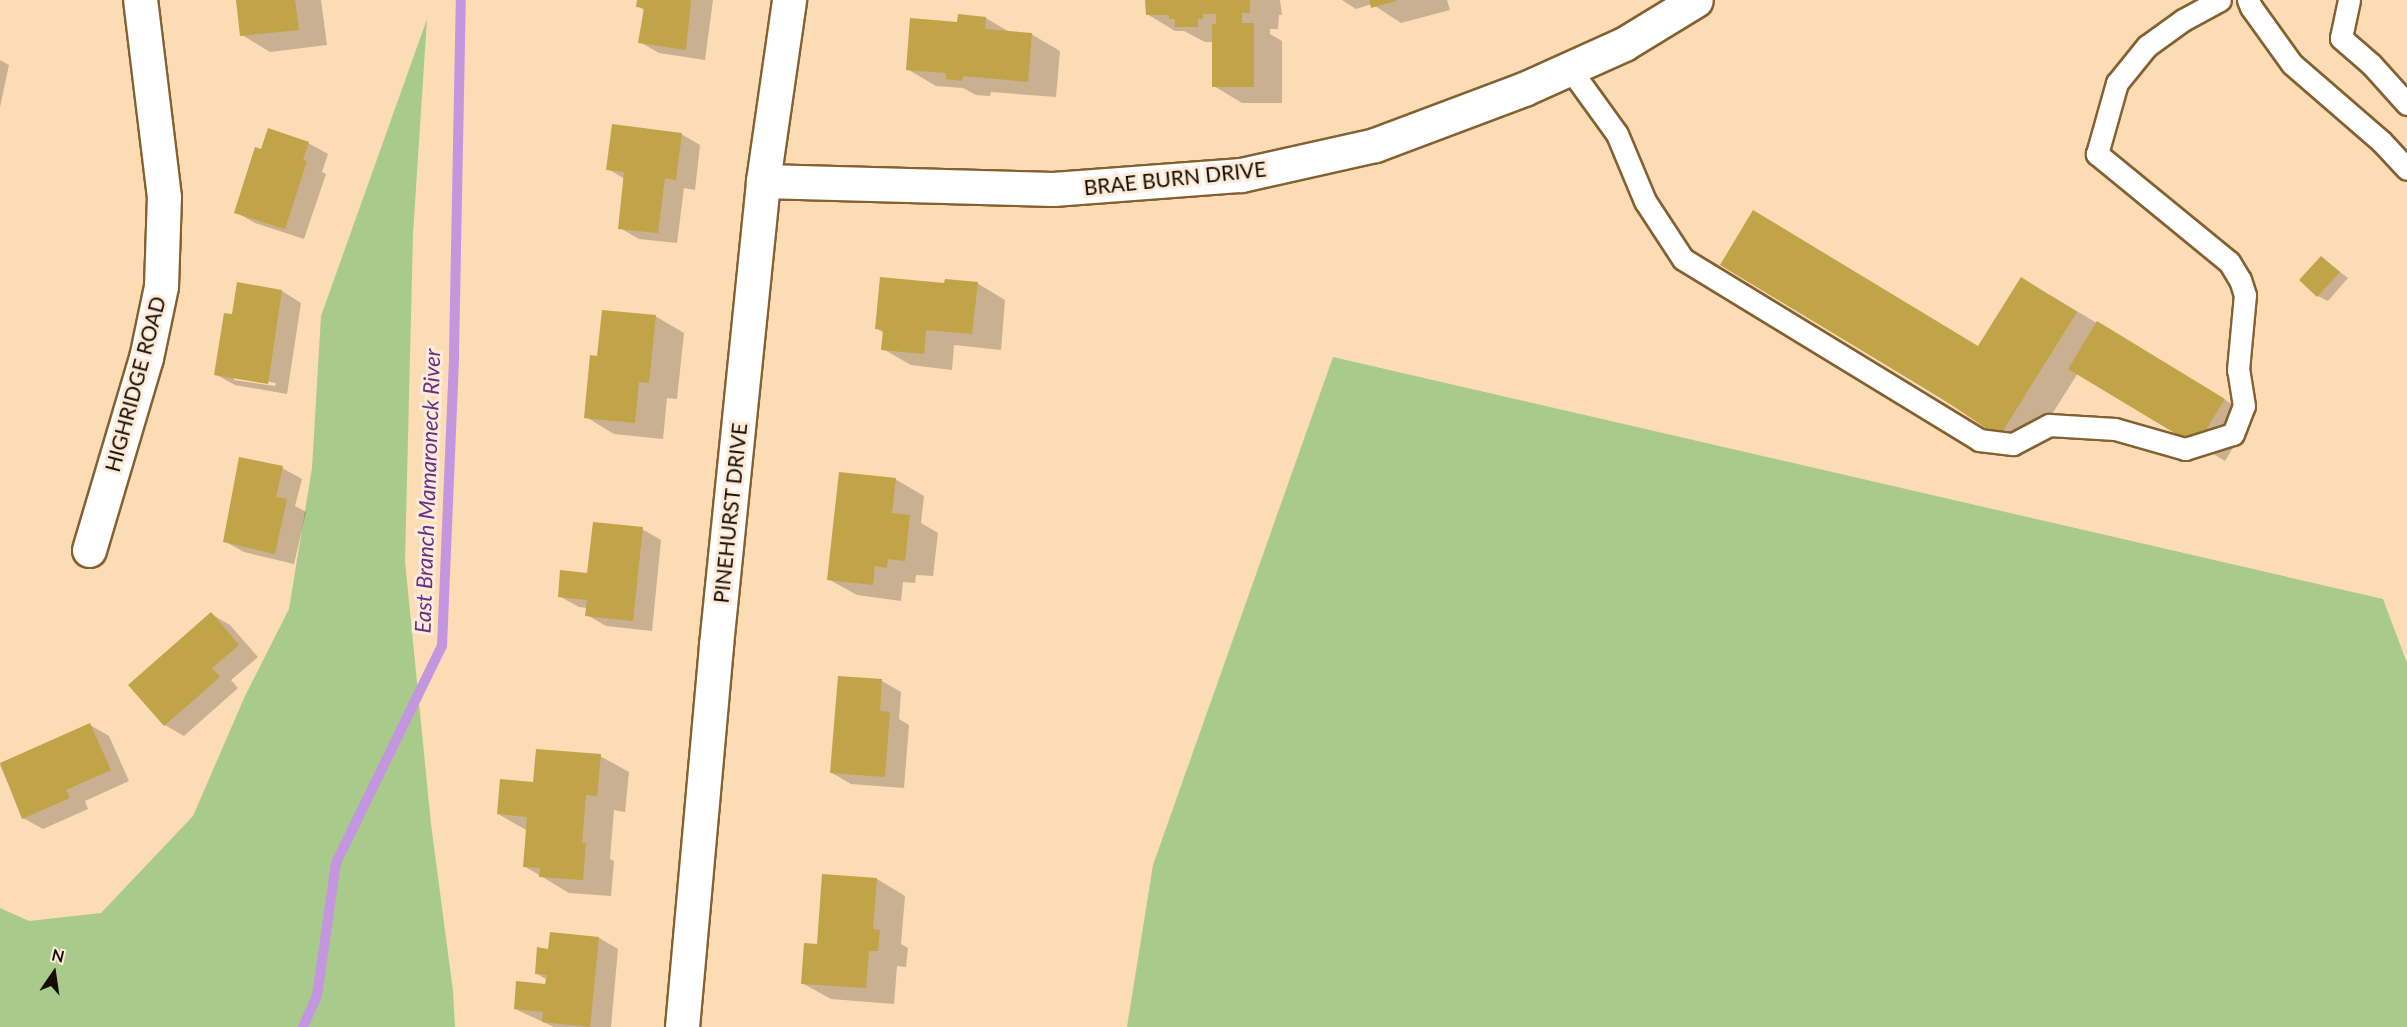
<!DOCTYPE html>
<html>
<head>
<meta charset="utf-8">
<style>
	body { margin:0 }
	#map { position:relative; width:2407px; height:1027px; overflow:hidden; background:#fcdcb5; font-family:Lato,sans-serif }
	div>[style] { position:absolute }
	.green>* { inset:0; background:#a8cb8c }
	.shadow>* { inset:0; background:#0003 }
	.stream>* { height:10px; margin:-5px; padding:0 5px; transform-origin:5px; border-radius:5px; background:#c496e0 }
	.building>* { inset:0; background:#c0a447 }
	.roads { filter:drop-shadow(2px 0 #846131) drop-shadow(-2px 0 #846131) drop-shadow(0 2px #846131) drop-shadow(0 -2px #846131) }
	.service>* { height:21px; margin:-10.5px; padding:0 10.5px; transform-origin:10.5px; border-radius:10.5px; background:#fff }
	.minor>* { height:33px; margin:-16.5px; padding:0 16.5px; transform-origin:16.5px; border-radius:16.5px; background:#fff }
	span { translate:-50% -50%; white-space:nowrap; text-align:center; line-height:1.15; -webkit-text-stroke:6px #fdecd9; paint-order:stroke }
	.street-label { font-size:21px; color:#180b00 }
	.water-label { font-size:22px; color:#692f87; font-style:italic }
	.north { position:absolute; left:24px; top:943px; width:60px; height:60px; -webkit-text-stroke:4px #fdecd9; paint-order:stroke; rotate:13deg; font-size:16px; font-weight:700; line-height:24px; text-align:center; color:#180b00 }
	.north::after { content:''; display:block; margin:auto; width:21px; height:27px; background:#180b00; clip-path:polygon(50% 0,100% 100%,50% 72%,0 100%) }
</style>
</head>
<body>
<div id="map">
	<div class="green">
		<div style="clip-path:polygon(427px 19px,413px 234px,405px 561px,431px 824px,453px 991px,455px 1027px,0 1027px,0 908px,29px 921px,101px 913px,193px 816px,245px 696px,289px 609px,312px 468px,321px 316px)"></div>
		<div style="clip-path:polygon(1333px 357px,2383px 599px,2407px 663px,2407px 1027px,1127px 1027px,1153px 865px)"></div>
	</div>
	<div class="shadow">
		<div style="clip-path:polygon(238px 0,321px 0,327px 45px,270px 52px,242px 35px)"></div>
		<div style="clip-path:polygon(639px 0,713px 0,705px 60px,659px 53px,640px 42px,645px 11px,638px 6px)"></div>
		<div style="clip-path:polygon(1147px 0,1280px 0,1282px 15px,1279px 15px,1278px 29px,1270px 29px,1270px 34px,1282px 41px,1282px 103px,1242px 103px,1214px 86px,1213px 42px,1205px 42px,1184px 31px,1175px 31px,1147px 14px)"></div>
		<div style="clip-path:polygon(1342px 0,1447px 0,1450px 10px,1401px 23px,1372px 4px,1356px 9px)"></div>
		<div style="clip-path:polygon(986px 18px,1011px 33px,1031px 34px,1060px 51px,1056px 97px,991px 92px,990px 96px,976px 95px,963px 88px,936px 86px,907px 69px,958px 23px)"></div>
		<div style="clip-path:polygon(0 60px,9px 65px,0 107px)"></div>
		<div style="clip-path:polygon(681px 134px,700px 145px,695px 190px,684px 188px,677px 243px,639px 239px,620px 228px,625px 179px,608px 169px)"></div>
		<div style="clip-path:polygon(308px 143px,328px 154px,322px 172px,326px 174px,304px 239px,255px 223px,236px 212px,262px 151px)"></div>
		<div style="clip-path:polygon(2322px 258px,2348px 278px,2328px 301px,2318px 296px)"></div>
		<div style="clip-path:polygon(1722px 264px,1979px 348px,2050px 295px,2252px 416px,2225px 461px,2078px 373px,2028px 452px)"></div>
		<div style="clip-path:polygon(977px 283px,1005px 300px,1001px 350px,954px 345px,952px 370px,911px 365px,883px 349px,884px 333px,876px 328px,946px 285px)"></div>
		<div style="clip-path:polygon(evenodd,282px 291px,301px 303px,287px 394px,235px 385px,215px 374px,233px 315px,282px 291px,234px 376px,276px 383px,275px 386px,234px 380px,234px 376px)"></div>
		<div style="clip-path:polygon(655px 316px,684px 333px,677px 399px,667px 398px,663px 439px,614px 434px,586px 417px,599px 357px)"></div>
		<div style="clip-path:polygon(282px 468px,302px 479px,295px 506px,306px 512px,294px 564px,244px 552px,224px 541px)"></div>
		<div style="clip-path:polygon(895px 479px,924px 496px,921px 523px,938px 533px,933px 576px,916px 575px,915px 583px,903px 582px,901px 601px,857px 595px,828px 579px)"></div>
		<div style="clip-path:polygon(642px 529px,661px 540px,652px 631px,606px 626px,587px 615px,587px 608px,579px 607px,559px 596px)"></div>
		<div style="clip-path:polygon(211px 614px,230px 625px,258px 657px,231px 680px,238px 688px,184px 736px,165px 725px)"></div>
		<div style="clip-path:polygon(882px 681px,901px 692px,899px 719px,909px 725px,904px 788px,851px 784px,832px 773px)"></div>
		<div style="clip-path:polygon(90px 725px,109px 736px,129px 781px,85px 801px,88px 809px,43px 829px,23px 818px,0 765px)"></div>
		<div style="clip-path:polygon(600px 756px,629px 772px,625px 812px,614px 810px,610px 859px,614px 861px,611px 896px,569px 893px,524px 866px,528px 831px,498px 814px,534px 784px)"></div>
		<div style="clip-path:polygon(877px 879px,905px 896px,901px 944px,908px 948px,906px 967px,897px 966px,894px 1004px,831px 999px,802px 983px,818px 946px)"></div>
		<div style="clip-path:polygon(599px 938px,618px 949px,611px 1027px,554px 1027px,515px 1009px,547px 986px,547px 980px,536px 973px,549px 950px)"></div>
	</div>
	<div class="stream">
		<div style="left:303px;top:1027px;width:34px;rotate:-66deg"></div>
		<div style="left:317px;top:996px;width:134px;rotate:-81.9deg"></div>
		<div style="left:336px;top:863px;width:242px;rotate:-64deg"></div>
		<div style="left:442px;top:646px;width:292px;rotate:-87.6deg"></div>
		<div style="left:454px;top:354px;width:354px;rotate:-88.9deg"></div>
	</div>
	<div class="building">
		<div style="clip-path:polygon(236px 0,295px 0,299px 30px,240px 36px)"></div>
		<div style="clip-path:polygon(637px 0,691px 0,686px 50px,638px 43px,644px 8px,636px 7px)"></div>
		<div style="clip-path:polygon(1145px 0,1250px 0,1250px 13px,1242px 13px,1242px 23px,1254px 23px,1254px 87px,1212px 87px,1212px 24px,1216px 24px,1216px 14px,1203px 14px,1203px 19px,1198px 19px,1198px 27px,1175px 27px,1175px 19px,1169px 19px,1169px 15px,1146px 15px)"></div>
		<div style="clip-path:polygon(1369px 0,1396px 0,1396px 1px,1371px 8px)"></div>
		<div style="clip-path:polygon(958px 14px,986px 17px,985px 29px,1032px 33px,1028px 82px,963px 76px,962px 81px,946px 79px,946px 73px,906px 70px,910px 18px,957px 22px)"></div>
		<div style="clip-path:polygon(612px 124px,682px 133px,676px 180px,665px 178px,658px 233px,618px 229px,624px 172px,606px 170px)"></div>
		<div style="clip-path:polygon(268px 128px,309px 142px,303px 160px,307px 161px,285px 229px,234px 213px,255px 147px,261px 149px)"></div>
		<div style="clip-path:polygon(1753px 210px,1978px 346px,2021px 277px,2077px 312px,1999px 437px,1944px 400px,1720px 265px)"></div>
		<div style="clip-path:polygon(2321px 256px,2340px 272px,2317px 297px,2299px 280px)"></div>
		<div style="clip-path:polygon(880px 277px,944px 283px,945px 279px,978px 282px,972px 334px,926px 330px,924px 354px,881px 350px,883px 330px,875px 329px)"></div>
		<div style="clip-path:polygon(237px 282px,282px 290px,268px 384px,214px 375px,224px 313px,232px 314px)"></div>
		<div style="clip-path:polygon(602px 310px,656px 315px,649px 383px,639px 382px,635px 423px,584px 418px,590px 355px,597px 356px)"></div>
		<div style="clip-path:polygon(2097px 321px,2225px 399px,2196px 446px,2068px 369px)"></div>
		<div style="clip-path:polygon(239px 457px,283px 466px,276px 497px,287px 499px,275px 554px,223px 542px)"></div>
		<div style="clip-path:polygon(839px 472px,896px 478px,892px 513px,910px 515px,905px 561px,888px 559px,887px 568px,875px 566px,873px 585px,827px 580px)"></div>
		<div style="clip-path:polygon(593px 522px,643px 527px,633px 621px,585px 616px,587px 600px,558px 597px,560px 570px,587px 573px)"></div>
		<div style="clip-path:polygon(211px 612px,239px 645px,212px 668px,220px 677px,164px 726px,128px 685px)"></div>
		<div style="clip-path:polygon(838px 676px,882px 679px,880px 711px,890px 712px,885px 777px,830px 773px)"></div>
		<div style="clip-path:polygon(90px 723px,111px 770px,66px 790px,70px 798px,22px 819px,0 763px)"></div>
		<div style="clip-path:polygon(536px 749px,601px 754px,597px 796px,586px 795px,582px 843px,586px 843px,583px 880px,539px 877px,540px 868px,523px 867px,527px 817px,497px 814px,500px 779px,533px 782px)"></div>
		<div style="clip-path:polygon(822px 874px,877px 878px,873px 929px,880px 930px,878px 951px,869px 951px,866px 988px,801px 984px,804px 943px,817px 944px)"></div>
		<div style="clip-path:polygon(550px 932px,599px 937px,590px 1027px,542px 1022px,543px 1012px,514px 1009px,516px 981px,545px 984px,547px 975px,535px 974px,537px 947px,548px 949px)"></div>
	</div>
	<div class="roads">
		<div class="service">
			<div style="left:2248px;top:0;width:8px;rotate:67deg"></div>
			<div style="left:2251px;top:7px;width:70px;rotate:54.3deg"></div>
			<div style="left:2292px;top:64px;width:118px;rotate:40.9deg"></div>
			<div style="left:2381px;top:141px;width:38px;rotate:47deg"></div>
			<div style="left:2349px;top:0;width:39px;rotate:102deg"></div>
			<div style="left:2341px;top:38px;width:40px;rotate:41deg"></div>
			<div style="left:2371px;top:64px;width:54px;rotate:48deg"></div>
			<div style="left:1570px;top:69px;width:80px;rotate:54.1deg"></div>
			<div style="left:1617px;top:134px;width:73px;rotate:67.3deg"></div>
			<div style="left:1645px;top:201px;width:69px;rotate:56.8deg"></div>
			<div style="left:1683px;top:259px;width:347px;rotate:31.4deg"></div>
			<div style="left:1979px;top:440px;width:34px;rotate:7deg"></div>
			<div style="left:2013px;top:444px;width:41px;rotate:-27.8deg"></div>
			<div style="left:2049px;top:425px;width:66px;rotate:3.5deg"></div>
			<div style="left:2115px;top:429px;width:73px;rotate:15.9deg"></div>
			<div style="left:2185px;top:449px;width:50px;rotate:-17.4deg"></div>
			<div style="left:2233px;top:434px;width:30px;rotate:-69deg"></div>
			<div style="left:2244px;top:406px;width:36px;rotate:-99deg"></div>
			<div style="left:2238px;top:370px;width:75px;rotate:-84.7deg"></div>
			<div style="left:2245px;top:295px;width:16px;rotate:-108deg"></div>
			<div style="left:2240px;top:280px;width:21px;rotate:-121deg"></div>
			<div style="left:2229px;top:262px;width:171px;rotate:-140.7deg"></div>
			<div style="left:2097px;top:154px;width:74px;rotate:-74.3deg"></div>
			<div style="left:2117px;top:83px;width:48px;rotate:-51deg"></div>
			<div style="left:2147px;top:46px;width:44px;rotate:-35.8deg"></div>
			<div style="left:2183px;top:20px;width:42px;rotate:-28.4deg"></div>
		</div>
		<div class="minor">
			<div style="left:763px;top:181px;width:290px;rotate:1.6deg"></div>
			<div style="left:1053px;top:189px;width:189px;rotate:-4.3deg"></div>
			<div style="left:1241px;top:175px;width:137px;rotate:-12.6deg"></div>
			<div style="left:1375px;top:145px;width:159px;rotate:-20.6deg"></div>
			<div style="left:1524px;top:89px;width:110px;rotate:-24.2deg"></div>
			<div style="left:1624px;top:44px;width:84px;rotate:-31.4deg"></div>
			<div style="left:89px;top:550px;width:200px;rotate:-73.5deg"></div>
			<div style="left:146px;top:358px;width:74px;rotate:-78.2deg"></div>
			<div style="left:161px;top:286px;width:89px;rotate:-88.1deg"></div>
			<div style="left:164px;top:197px;width:198px;rotate:-96.9deg"></div>
			<div style="left:682px;top:1027px;width:384px;rotate:-84.9deg"></div>
			<div style="left:716px;top:645px;width:466px;rotate:-84.2deg"></div>
			<div style="left:763px;top:181px;width:183px;rotate:-81.8deg"></div>
		</div>
	</div>
	<div class="street-label">
		<span style="left:1175px;top:178px;rotate:-6deg">BRAE BURN DRIVE</span>
		<span style="left:135px;top:384px;rotate:-75deg">HIGHRIDGE ROAD</span>
		<span style="left:730px;top:513px;rotate:-84deg">PINEHURST DRIVE</span>
	</div>
	<div class="water-label">
		<span style="left:427px;top:491px;rotate:-88deg">East Branch Mamaroneck River</span>
	</div>
	<div class="north">N</div>
</div>
</body>
</html>
